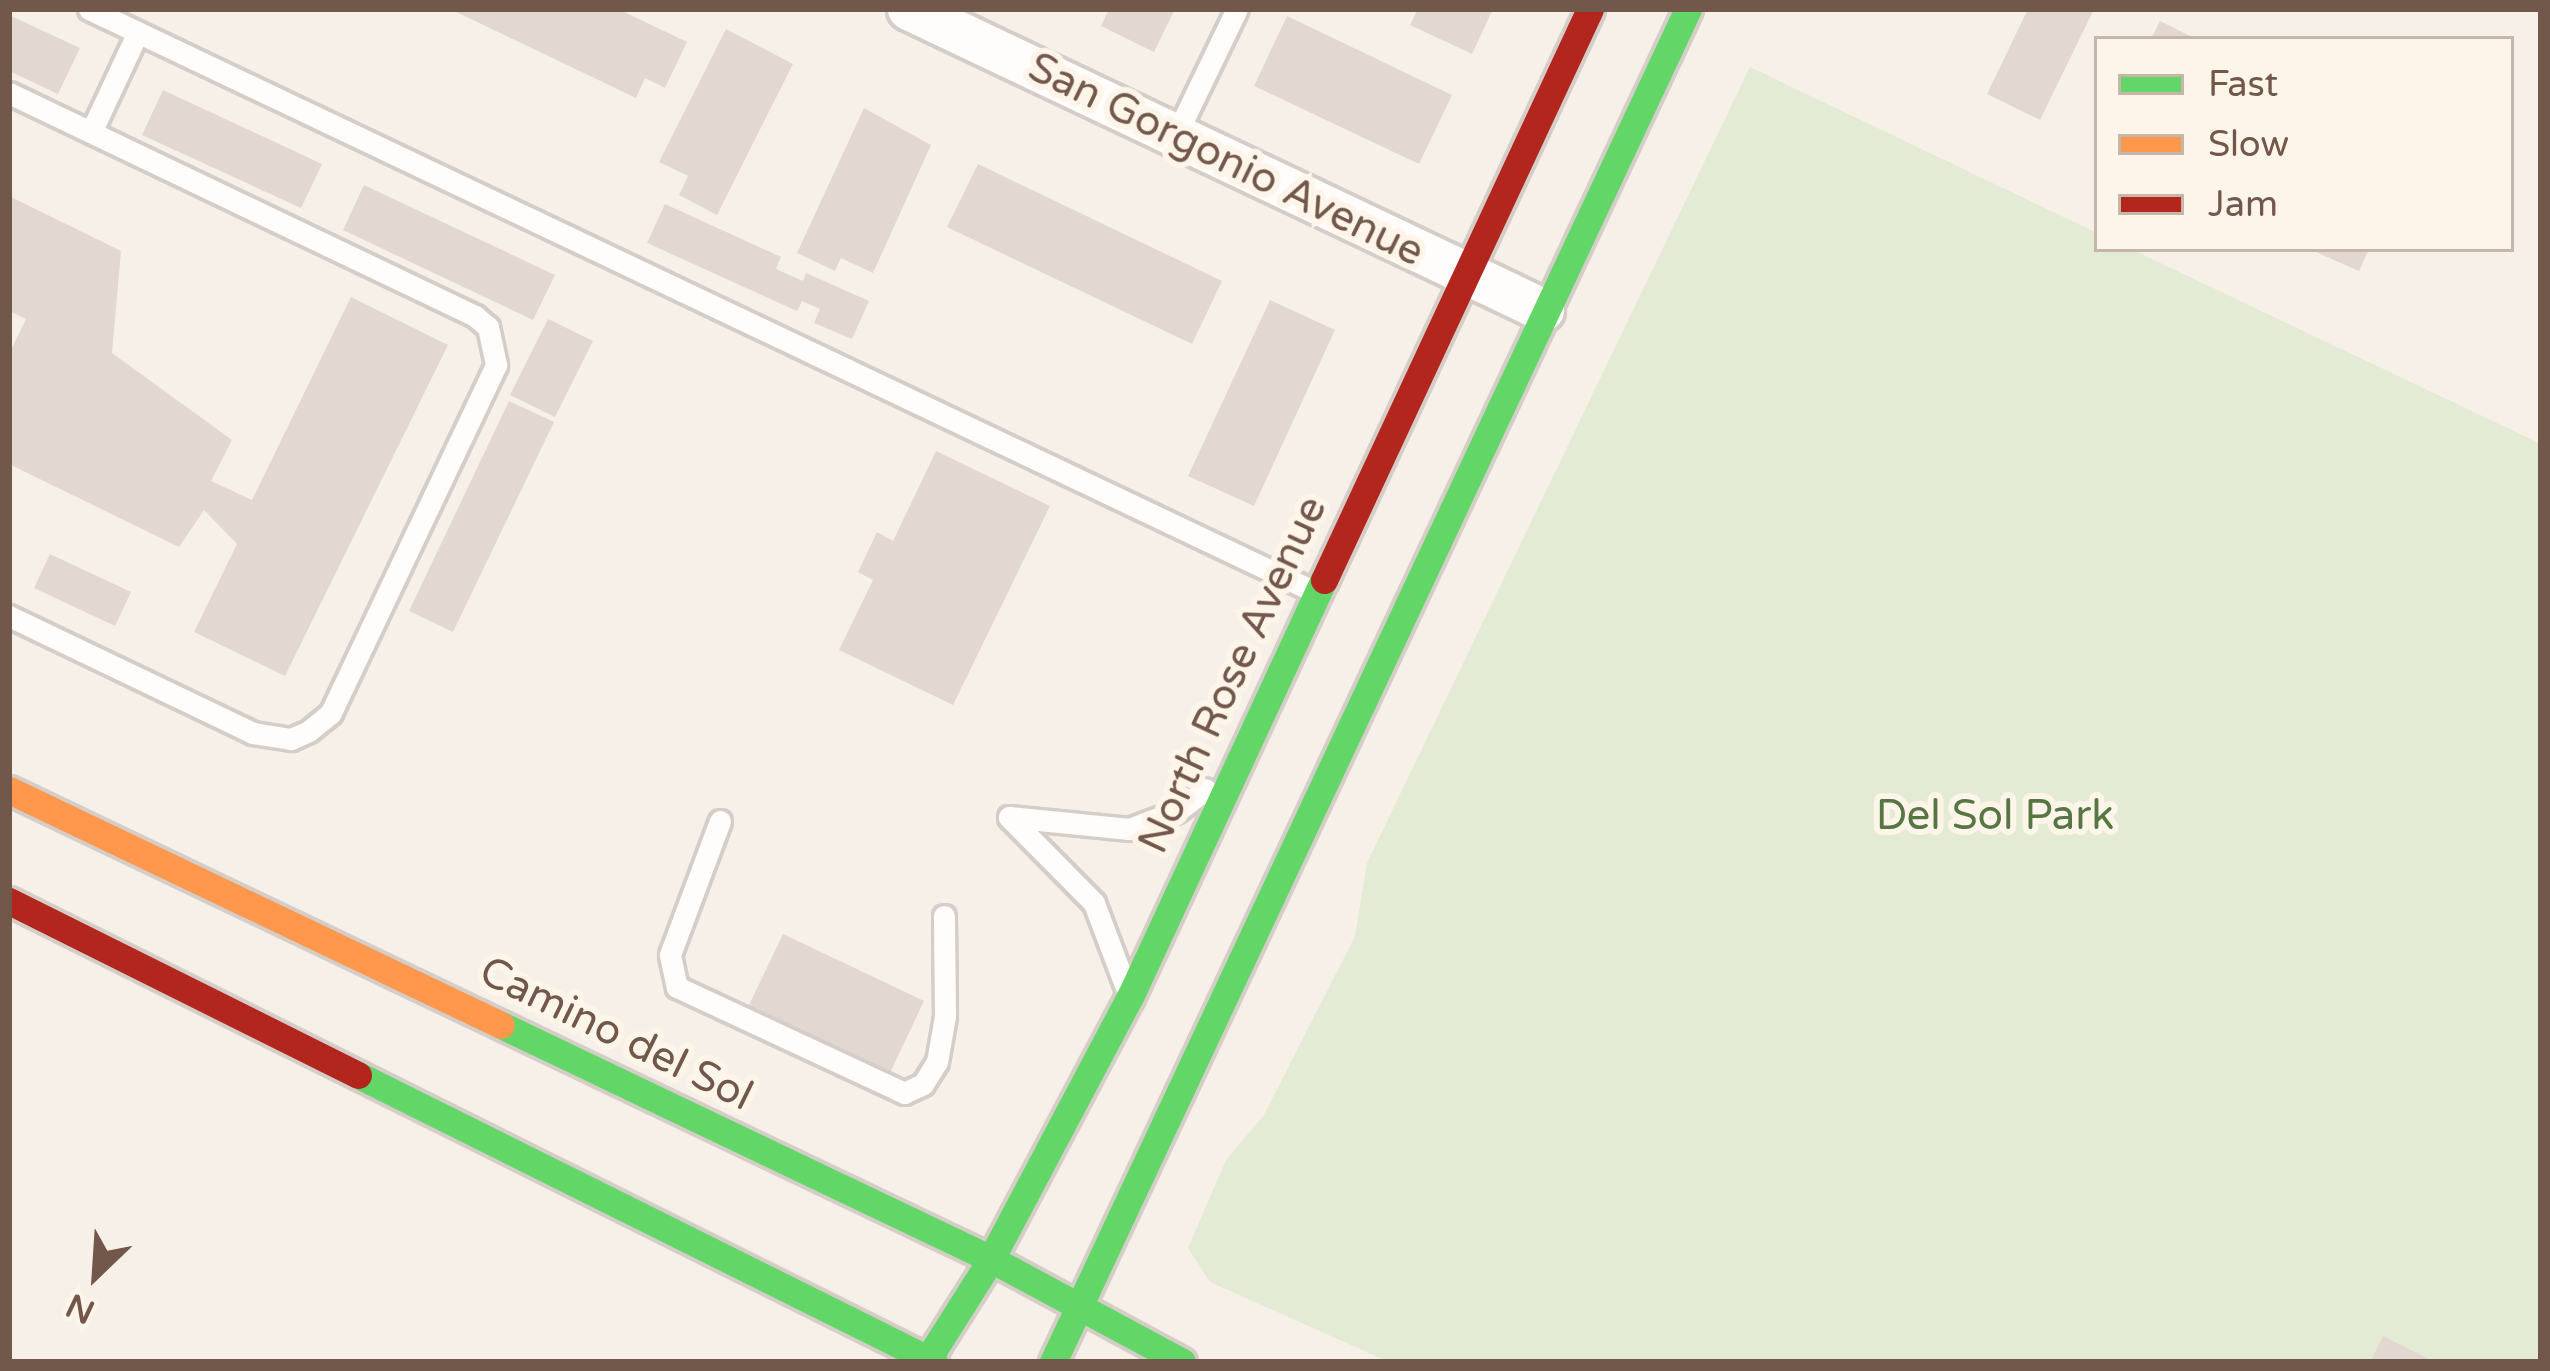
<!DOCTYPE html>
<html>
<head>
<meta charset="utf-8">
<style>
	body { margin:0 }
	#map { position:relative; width:2550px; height:1371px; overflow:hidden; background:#f6f0e9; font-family:"Varela Round",sans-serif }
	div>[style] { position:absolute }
	.green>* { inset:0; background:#e3ebd4 }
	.building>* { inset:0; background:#e2d8d1 }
	.roads { filter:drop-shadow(3px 0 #d5cdc8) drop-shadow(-3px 0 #d5cdc8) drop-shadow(0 3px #d5cdc8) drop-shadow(0 -3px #d5cdc8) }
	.lane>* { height:21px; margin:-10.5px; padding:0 10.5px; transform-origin:10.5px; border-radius:10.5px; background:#fefdfc }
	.street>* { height:42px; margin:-21px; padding:0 21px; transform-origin:21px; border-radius:21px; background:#fefdfc }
	.fast>* { height:27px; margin:-13.5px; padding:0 13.5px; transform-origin:13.5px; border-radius:13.5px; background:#63d668 }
	.slow>* { height:27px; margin:-13.5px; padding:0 13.5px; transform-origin:13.5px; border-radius:13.5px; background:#ff974d }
	.jam>* { height:27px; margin:-13.5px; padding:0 13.5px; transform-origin:13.5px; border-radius:13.5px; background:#b3261e }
	span { translate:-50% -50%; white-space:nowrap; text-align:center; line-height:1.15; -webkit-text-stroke:12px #fef5ea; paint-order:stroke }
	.street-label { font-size:42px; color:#72574b }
	.park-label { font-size:42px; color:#567744 }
	.frame { position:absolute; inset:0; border:12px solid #72574b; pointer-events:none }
	.legend { position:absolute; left:2094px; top:36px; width:420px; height:216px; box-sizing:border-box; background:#fef5ea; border:3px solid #c6b6aa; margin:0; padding:15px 21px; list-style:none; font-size:36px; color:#72574b }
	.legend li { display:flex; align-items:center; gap:24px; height:60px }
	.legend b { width:60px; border:3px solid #c6b6aa }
	.north { position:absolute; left:36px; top:1215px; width:120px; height:120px; -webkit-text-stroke:9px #fef5ea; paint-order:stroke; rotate:205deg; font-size:33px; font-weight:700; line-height:48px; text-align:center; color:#72574b }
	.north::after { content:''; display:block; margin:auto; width:42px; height:54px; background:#72574b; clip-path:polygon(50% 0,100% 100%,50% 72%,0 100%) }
</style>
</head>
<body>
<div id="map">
	<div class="green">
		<div style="clip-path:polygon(1750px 67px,2097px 233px,2097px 249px,2131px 249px,2541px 444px,2541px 1362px,1389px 1362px,1210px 1282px,1188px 1248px,1226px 1160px,1264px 1115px,1355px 936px,1367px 863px)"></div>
	</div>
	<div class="building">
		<div style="clip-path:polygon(450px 9px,618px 9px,687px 42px,665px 88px,645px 78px,636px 98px)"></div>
		<div style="clip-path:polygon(1109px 9px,1175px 9px,1154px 52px,1101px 26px)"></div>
		<div style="clip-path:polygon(1418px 9px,1493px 9px,1472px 54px,1410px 25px)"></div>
		<div style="clip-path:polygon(2028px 9px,2094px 9px,2040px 120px,1987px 94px)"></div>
		<div style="clip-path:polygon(9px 15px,80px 48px,58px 94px,9px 71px)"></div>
		<div style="clip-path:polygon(1287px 16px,1452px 95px,1419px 164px,1254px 86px)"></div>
		<div style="clip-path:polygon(2160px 21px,2196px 39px,2151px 39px)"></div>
		<div style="clip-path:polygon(726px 29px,793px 64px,717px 215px,679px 195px,688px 176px,659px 162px)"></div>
		<div style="clip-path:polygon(163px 90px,322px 164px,301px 208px,142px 135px)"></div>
		<div style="clip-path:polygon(864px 108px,931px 145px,873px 273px,841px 258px,835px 271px,797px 253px)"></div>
		<div style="clip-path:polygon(978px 164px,1222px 281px,1192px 344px,947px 227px)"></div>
		<div style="clip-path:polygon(364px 185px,555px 275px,533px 320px,343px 230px)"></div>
		<div style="clip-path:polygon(9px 196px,121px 251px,112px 353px,232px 440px,211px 481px,252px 500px,351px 297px,448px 345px,285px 676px,194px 632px,237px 544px,204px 510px,179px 547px,9px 464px,9px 354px,26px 319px,9px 311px)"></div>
		<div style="clip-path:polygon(665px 204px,781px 257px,776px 269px,803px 281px,806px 273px,869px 301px,852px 339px,814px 323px,820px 309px,802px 301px,797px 311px,647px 243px)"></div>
		<div style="clip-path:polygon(2309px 249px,2369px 249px,2359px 271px)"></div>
		<div style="clip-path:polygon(1270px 300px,1335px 330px,1254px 506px,1188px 476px)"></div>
		<div style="clip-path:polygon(548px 319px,593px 341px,555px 417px,510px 395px)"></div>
		<div style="clip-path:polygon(509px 401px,554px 422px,453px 632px,409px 611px)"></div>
		<div style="clip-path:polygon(936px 451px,1050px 506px,953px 705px,839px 650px,873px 580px,858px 572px,877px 532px,893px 541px)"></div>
		<div style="clip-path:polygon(50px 554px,131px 592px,115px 626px,34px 588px)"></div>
		<div style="clip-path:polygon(783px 934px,924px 1001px,889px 1075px,748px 1007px)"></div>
		<div style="clip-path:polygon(2383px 1336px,2435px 1362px,2370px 1362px)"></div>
	</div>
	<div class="roads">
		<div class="lane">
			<div style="left:89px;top:9px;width:1360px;rotate:25.43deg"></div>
			<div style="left:9px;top:93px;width:517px;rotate:25.57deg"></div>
			<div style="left:475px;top:316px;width:17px;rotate:40deg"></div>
			<div style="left:488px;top:327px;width:39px;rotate:78deg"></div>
			<div style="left:496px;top:365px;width:385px;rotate:115.4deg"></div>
			<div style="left:331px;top:713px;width:28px;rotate:141deg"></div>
			<div style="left:309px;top:731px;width:20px;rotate:156deg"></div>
			<div style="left:291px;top:739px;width:38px;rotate:-171deg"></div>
			<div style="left:253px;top:733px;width:271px;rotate:-154.4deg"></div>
			<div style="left:92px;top:130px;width:108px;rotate:-64.9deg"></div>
			<div style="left:1175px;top:137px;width:142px;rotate:-64.2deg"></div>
			<div style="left:1009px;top:817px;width:121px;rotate:5.7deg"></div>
			<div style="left:1129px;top:829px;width:51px;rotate:-20.6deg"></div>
			<div style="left:1177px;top:811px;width:36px;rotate:-37deg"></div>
			<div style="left:1009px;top:817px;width:121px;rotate:45.3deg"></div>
			<div style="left:1094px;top:903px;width:88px;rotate:69.3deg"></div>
			<div style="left:720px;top:821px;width:143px;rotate:110.5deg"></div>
			<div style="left:670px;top:955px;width:33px;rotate:78deg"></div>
			<div style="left:677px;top:987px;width:251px;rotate:25deg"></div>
			<div style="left:904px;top:1093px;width:21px;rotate:-25deg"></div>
			<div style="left:923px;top:1084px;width:26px;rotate:-58deg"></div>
			<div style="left:937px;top:1062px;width:47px;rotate:-80.1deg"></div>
			<div style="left:945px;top:1016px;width:100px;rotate:-90.6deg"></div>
		</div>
		<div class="street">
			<div style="left:909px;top:9px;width:702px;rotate:25.4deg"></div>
		</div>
		<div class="fast">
			<div style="left:501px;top:1025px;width:543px;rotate:25.53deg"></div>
			<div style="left:991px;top:1259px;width:217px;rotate:28.3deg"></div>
			<div style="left:358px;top:1075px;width:644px;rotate:26.49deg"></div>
			<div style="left:926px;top:1362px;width:122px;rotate:-57.7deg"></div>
			<div style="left:991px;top:1259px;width:297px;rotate:-62.1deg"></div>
			<div style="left:1130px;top:997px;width:460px;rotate:-65.1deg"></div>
			<div style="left:1053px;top:1362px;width:1495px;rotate:-64.86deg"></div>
		</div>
		<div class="slow">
			<div style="left:9px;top:790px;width:545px;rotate:25.53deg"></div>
		</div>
		<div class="jam">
			<div style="left:1324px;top:580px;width:630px;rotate:-65.02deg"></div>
			<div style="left:9px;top:901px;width:390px;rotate:26.5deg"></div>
		</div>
	</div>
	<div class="street-label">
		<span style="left:1226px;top:160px;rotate:26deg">San Gorgonio Avenue</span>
		<span style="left:1233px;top:675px;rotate:-65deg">North Rose Avenue</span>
		<span style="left:616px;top:1034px;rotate:26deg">Camino del Sol</span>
	</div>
	<div class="park-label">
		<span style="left:1995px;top:816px">Del Sol Park</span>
	</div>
	<div class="frame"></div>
	<ul class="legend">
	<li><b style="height:15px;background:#63d668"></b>Fast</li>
	<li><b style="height:15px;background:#ff974d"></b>Slow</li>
	<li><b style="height:15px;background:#b3261e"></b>Jam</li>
	</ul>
	<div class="north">N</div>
</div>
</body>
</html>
